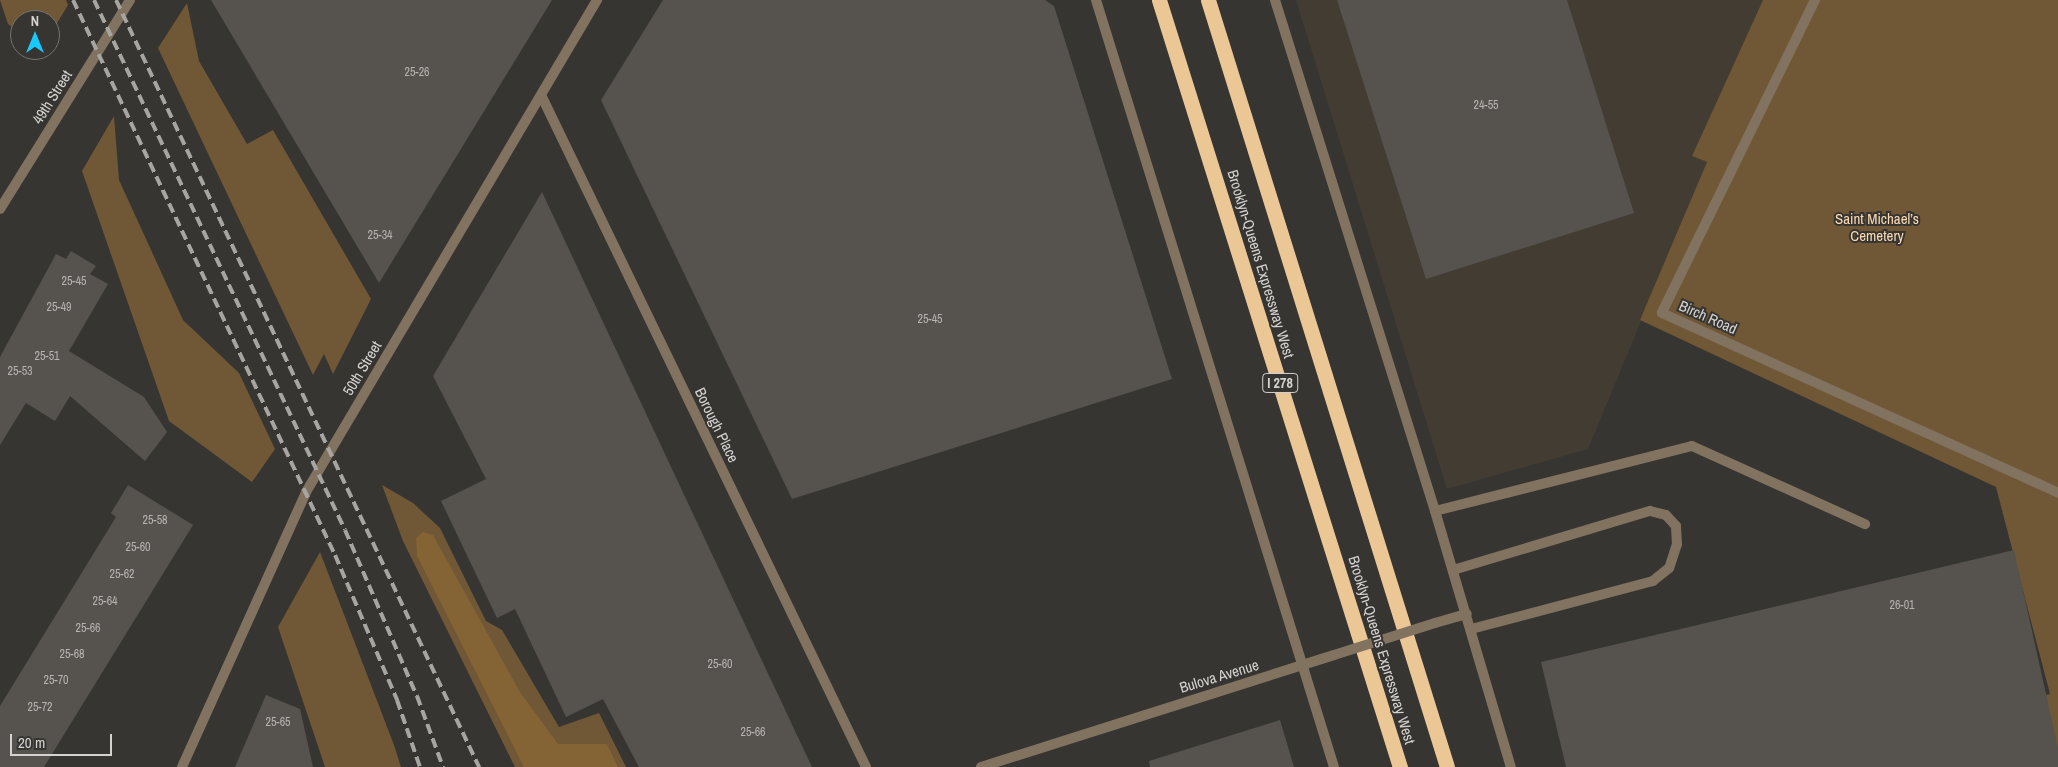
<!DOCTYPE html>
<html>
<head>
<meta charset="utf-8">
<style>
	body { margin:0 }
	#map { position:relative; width:2058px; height:767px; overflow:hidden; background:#373532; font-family:"Archivo Narrow",sans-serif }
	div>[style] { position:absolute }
	.built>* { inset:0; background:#423c33 }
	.green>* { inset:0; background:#705736 }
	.forest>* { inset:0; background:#846335 }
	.building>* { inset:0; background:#56534f }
	.service>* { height:10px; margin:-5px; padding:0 5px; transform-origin:5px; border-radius:5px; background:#827360 }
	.minor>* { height:10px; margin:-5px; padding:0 5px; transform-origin:5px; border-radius:5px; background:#827360 }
	.tertiary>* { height:10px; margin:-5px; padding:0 5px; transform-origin:5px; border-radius:5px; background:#827360 }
	.motorway>* { height:15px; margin:-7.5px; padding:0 7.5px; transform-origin:7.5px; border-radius:7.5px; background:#ecc796 }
	.rail>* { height:4px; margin-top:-2px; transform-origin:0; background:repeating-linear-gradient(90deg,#a7a5a2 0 10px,transparent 0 15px) }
	.minor-bridge>* { height:10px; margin:-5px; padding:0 5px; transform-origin:5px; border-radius:5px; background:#827360 }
	span { translate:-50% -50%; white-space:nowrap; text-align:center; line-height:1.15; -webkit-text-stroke:4px #373532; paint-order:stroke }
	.number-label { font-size:12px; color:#b5b3b0 }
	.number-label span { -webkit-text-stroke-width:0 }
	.shield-label span { padding:1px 4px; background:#373532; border:1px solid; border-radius:4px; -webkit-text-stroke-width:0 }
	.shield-label { font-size:14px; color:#d5d3d1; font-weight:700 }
	.street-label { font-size:15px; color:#d5d3d1 }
	.park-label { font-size:15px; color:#fbdbb2 }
	.north { position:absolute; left:10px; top:10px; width:50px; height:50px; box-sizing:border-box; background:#373532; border:1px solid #767472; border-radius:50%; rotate:0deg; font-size:14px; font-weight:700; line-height:20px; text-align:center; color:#d5d3d1 }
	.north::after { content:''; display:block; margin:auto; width:18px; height:22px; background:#16cafb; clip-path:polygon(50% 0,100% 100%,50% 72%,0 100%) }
	.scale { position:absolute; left:10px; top:734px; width:102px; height:22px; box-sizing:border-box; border:2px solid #d5d3d1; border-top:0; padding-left:6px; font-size:15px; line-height:18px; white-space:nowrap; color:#d5d3d1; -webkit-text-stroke:4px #373532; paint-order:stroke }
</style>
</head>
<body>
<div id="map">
	<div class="built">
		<div style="clip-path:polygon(1296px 0,1763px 0,1692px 156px,1707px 162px,1588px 449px,1447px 489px)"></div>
	</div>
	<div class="green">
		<div style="clip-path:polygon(0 0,66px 0,68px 5px,50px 35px,50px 20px,20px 20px,20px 33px,8px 24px)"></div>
		<div style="clip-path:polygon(1763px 0,2058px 0,2058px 765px,2041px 696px,2050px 694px,1996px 487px,1640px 320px,1707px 162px,1692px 156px)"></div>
		<div style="clip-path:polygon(187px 3px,199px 61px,247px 144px,273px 130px,371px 299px,333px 374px,324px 354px,313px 375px,158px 48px)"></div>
		<div style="clip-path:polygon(114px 116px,119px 180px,183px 320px,239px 373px,275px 449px,252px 482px,169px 421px,82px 171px)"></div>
		<div style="clip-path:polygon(382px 485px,413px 503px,440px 528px,486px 621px,502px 630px,559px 727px,599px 713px,626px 767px,515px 767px,403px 541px)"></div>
		<div style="clip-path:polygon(320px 552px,394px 745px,401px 767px,325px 767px,278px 627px)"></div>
	</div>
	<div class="forest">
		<div style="clip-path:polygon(423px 532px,433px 535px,520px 692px,558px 744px,607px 744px,618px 767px,524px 767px,417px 556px,416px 538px)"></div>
	</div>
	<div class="building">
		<div style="clip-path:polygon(211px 0,552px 0,379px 283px)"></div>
		<div style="clip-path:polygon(663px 0,1045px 0,1054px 6px,1172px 379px,792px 499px,601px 100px)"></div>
		<div style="clip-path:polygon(1337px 0,1567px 0,1634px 213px,1426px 279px)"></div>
		<div style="clip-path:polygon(542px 192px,748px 631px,812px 767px,639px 767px,603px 699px,566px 717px,515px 609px,497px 618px,441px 501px,486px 479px,433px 376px)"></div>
		<div style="clip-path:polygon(71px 251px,96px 266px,90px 274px,108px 284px,69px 351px,144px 397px,167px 432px,145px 461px,70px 396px,55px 421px,26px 403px,0 445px,0 357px,56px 254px,66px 259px)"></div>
		<div style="clip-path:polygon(128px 485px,193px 525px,44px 767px,0 767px,0 706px,116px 517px,111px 513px)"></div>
		<div style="clip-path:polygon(2014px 550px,2058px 748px,2058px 767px,1566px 767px,1541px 662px)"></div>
		<div style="clip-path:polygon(266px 695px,300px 709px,313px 767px,235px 767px)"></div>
		<div style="clip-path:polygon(1280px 720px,1294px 767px,1150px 767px,1149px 761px)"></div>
	</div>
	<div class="service">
		<div style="left:1815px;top:0;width:348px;rotate:116.1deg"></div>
		<div style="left:1662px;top:313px;width:435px;rotate:24.4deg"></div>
		<div style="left:1435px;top:511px;width:265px;rotate:-14.2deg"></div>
		<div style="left:1692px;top:446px;width:190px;rotate:24.3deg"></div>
		<div style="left:1453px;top:570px;width:206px;rotate:-16.7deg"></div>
		<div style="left:1650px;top:511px;width:16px;rotate:14deg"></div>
		<div style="left:1666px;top:515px;width:15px;rotate:48deg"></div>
		<div style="left:1676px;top:526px;width:18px;rotate:87deg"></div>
		<div style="left:1677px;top:544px;width:25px;rotate:108deg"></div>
		<div style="left:1669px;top:568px;width:21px;rotate:141deg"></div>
		<div style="left:1653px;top:581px;width:188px;rotate:165.2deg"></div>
	</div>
	<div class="minor">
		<div style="left:542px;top:97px;width:744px;rotate:64.19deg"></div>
		<div style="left:0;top:209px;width:246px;rotate:-58.1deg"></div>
		<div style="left:1435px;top:623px;width:33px;rotate:-16deg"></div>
		<div style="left:182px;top:767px;width:302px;rotate:-65.7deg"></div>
		<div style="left:306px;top:492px;width:572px;rotate:-59.4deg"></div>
		<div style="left:981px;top:767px;width:370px;rotate:-17.6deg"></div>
	</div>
	<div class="tertiary">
		<div style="left:1096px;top:0;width:803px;rotate:72.76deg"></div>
		<div style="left:1275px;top:0;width:535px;rotate:72.61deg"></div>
		<div style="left:1435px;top:511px;width:267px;rotate:73.5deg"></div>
	</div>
	<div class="motorway">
		<div style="left:1159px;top:0;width:804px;rotate:72.56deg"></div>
		<div style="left:1208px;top:0;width:803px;rotate:72.69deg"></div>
	</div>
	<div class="rail">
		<div style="left:73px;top:0;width:614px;rotate:64.73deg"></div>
		<div style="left:335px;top:555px;width:158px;rotate:66.8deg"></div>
		<div style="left:397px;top:700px;width:71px;rotate:71.1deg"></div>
		<div style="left:94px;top:0;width:586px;rotate:64.66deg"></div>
		<div style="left:345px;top:530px;width:181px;rotate:66.6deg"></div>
		<div style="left:417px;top:696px;width:76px;rotate:69.9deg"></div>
		<div style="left:116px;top:0;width:849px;rotate:64.67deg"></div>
	</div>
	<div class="minor-bridge">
		<div style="left:1334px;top:655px;width:106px;rotate:-17.6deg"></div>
	</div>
	<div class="number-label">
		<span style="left:417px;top:73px">25-26</span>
		<span style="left:1486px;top:106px">24-55</span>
		<span style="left:380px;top:236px">25-34</span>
		<span style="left:74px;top:282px">25-45</span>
		<span style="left:59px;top:308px">25-49</span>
		<span style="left:930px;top:320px">25-45</span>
		<span style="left:47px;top:357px">25-51</span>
		<span style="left:20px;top:372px">25-53</span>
		<span style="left:155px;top:521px">25-58</span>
		<span style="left:138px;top:548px">25-60</span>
		<span style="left:122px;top:575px">25-62</span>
		<span style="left:105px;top:602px">25-64</span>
		<span style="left:1902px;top:606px">26-01</span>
		<span style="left:88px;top:629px">25-66</span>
		<span style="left:72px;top:655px">25-68</span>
		<span style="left:720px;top:665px">25-60</span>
		<span style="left:56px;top:681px">25-70</span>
		<span style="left:40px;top:708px">25-72</span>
		<span style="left:278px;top:723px">25-65</span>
		<span style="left:753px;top:733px">25-66</span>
	</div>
	<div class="shield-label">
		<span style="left:1280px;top:383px">I 278</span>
	</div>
	<div class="street-label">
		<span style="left:52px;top:97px;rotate:-58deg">49th Street</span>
		<span style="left:1261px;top:264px;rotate:73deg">Brooklyn-Queens Expressway West</span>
		<span style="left:1708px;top:317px;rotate:24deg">Birch Road</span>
		<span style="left:362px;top:368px;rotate:-59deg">50th Street</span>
		<span style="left:717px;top:425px;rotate:64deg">Borough Place</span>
		<span style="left:1382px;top:650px;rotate:73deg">Brooklyn-Queens Expressway West</span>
		<span style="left:1219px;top:676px;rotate:-17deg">Bulova Avenue</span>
	</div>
	<div class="park-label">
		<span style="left:1877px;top:227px">Saint Michael’s<br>Cemetery</span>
	</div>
	<div class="north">N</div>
	<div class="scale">20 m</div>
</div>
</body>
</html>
